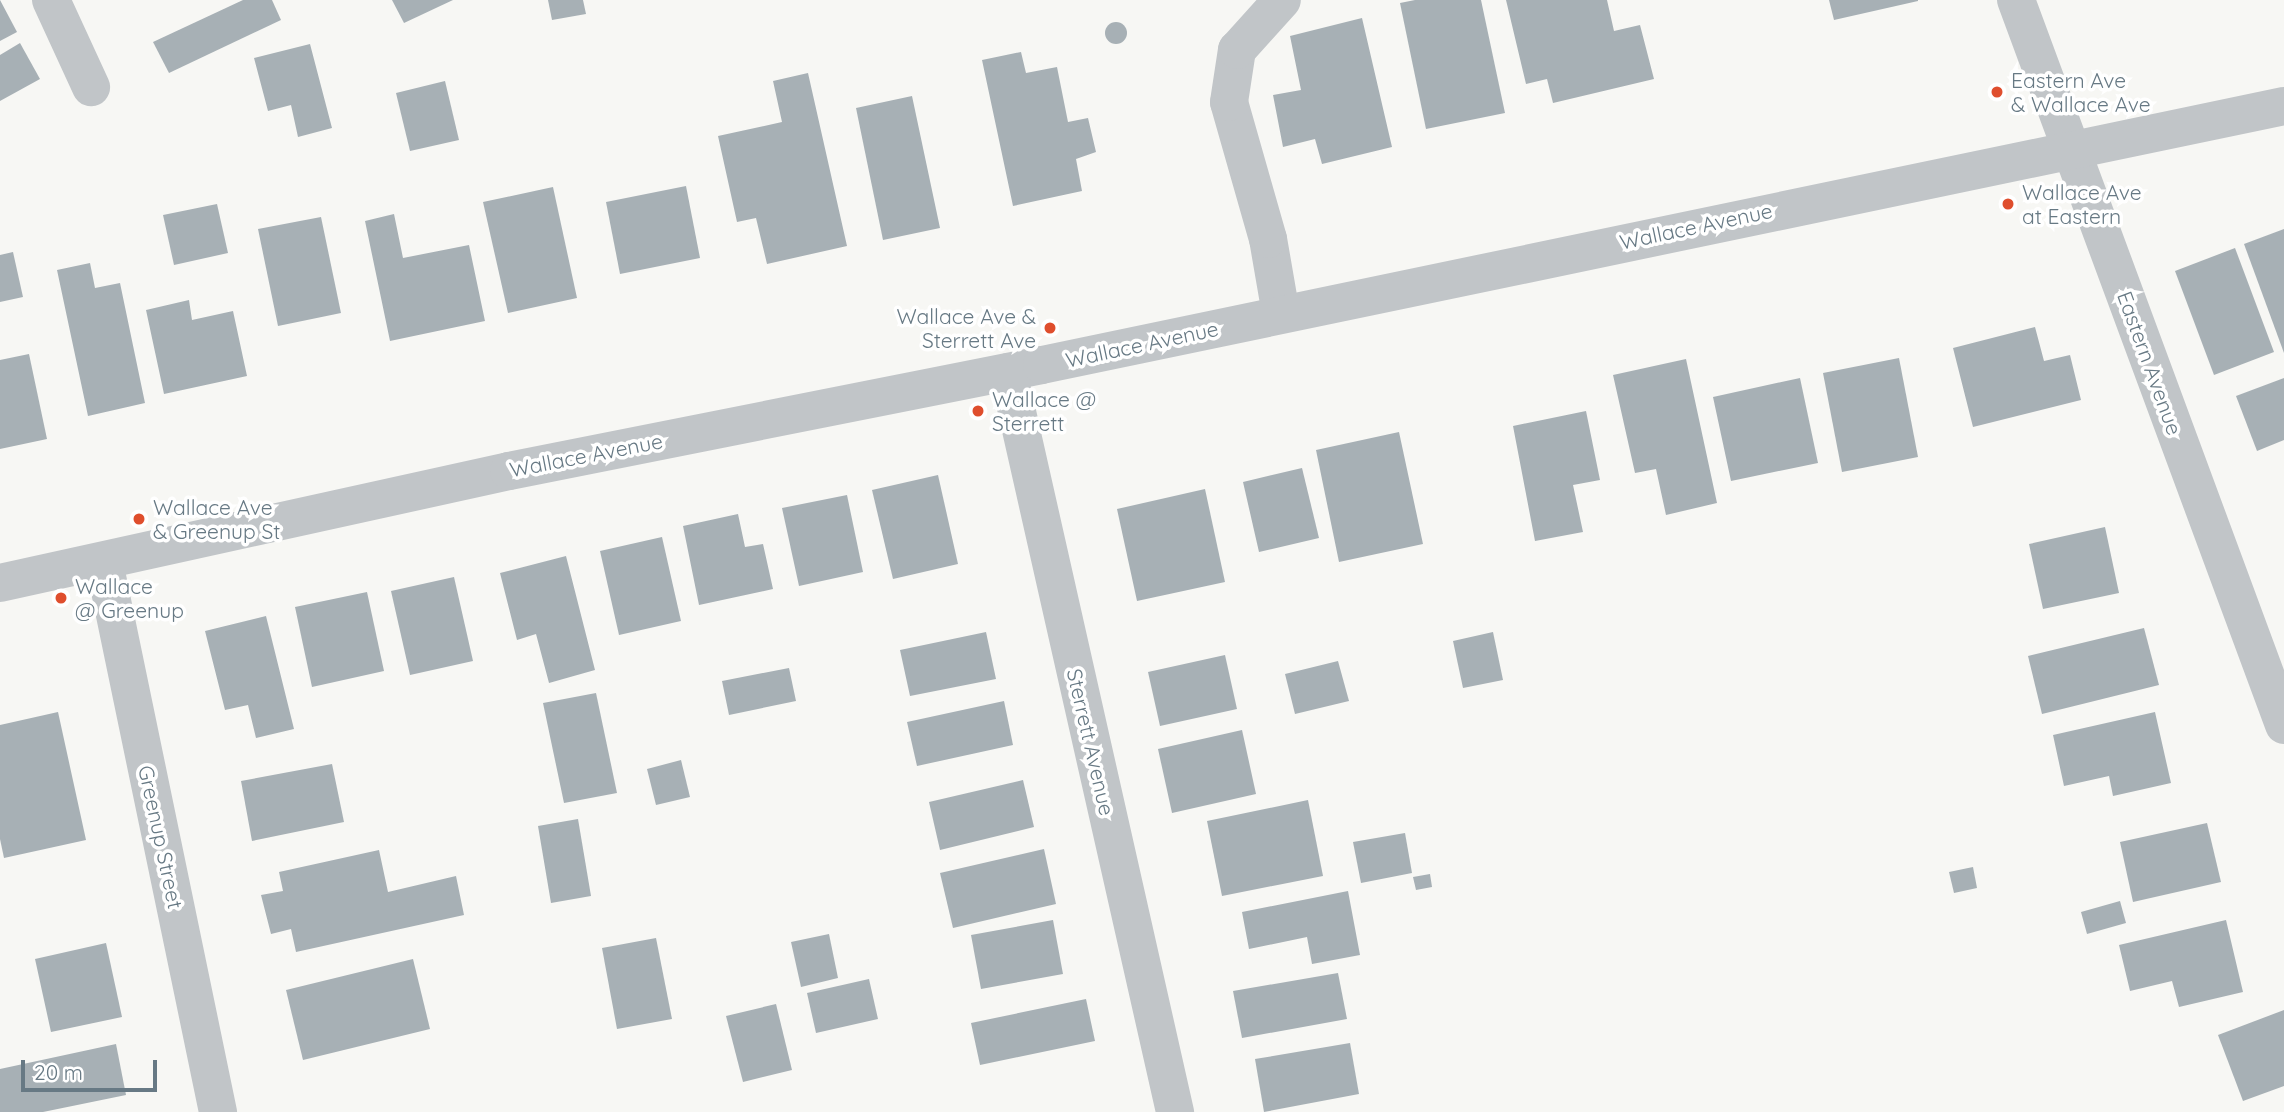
<!DOCTYPE html>
<html>
<head>
<meta charset="utf-8">
<style>
	body { margin:0 }
	#map { position:relative; width:2284px; height:1112px; overflow:hidden; background:#f7f7f4; font-family:Quicksand,sans-serif }
	div>[style] { position:absolute }
	.building>* { inset:0; background:#a7b0b5 }
	.round { border-radius:50% }
	.minor>* { height:38px; margin:-19px; padding:0 19px; transform-origin:19px; border-radius:19px; background:#c1c5c8 }
	.dots>* { width:19px; height:19px; translate:-50% -50%; box-sizing:border-box; border:4px solid #fff; border-radius:50% }
	span { translate:-50% -50%; white-space:nowrap; text-align:center; line-height:1.15; -webkit-text-stroke:7px #fff; paint-order:stroke }
	.poi-label { font-size:21px; color:#677984 }
	.left { translate:0 -50%; text-align:left }
	.right { translate:-100% -50%; text-align:right }
	.street-label { font-size:21px; color:#677984 }
	.scale { position:absolute; left:21px; top:1060px; width:136px; height:32px; box-sizing:border-box; border:4px solid #677984; border-top:0; padding-left:9px; font-size:21px; line-height:24px; white-space:nowrap; color:#677984; -webkit-text-stroke:5px #fff; paint-order:stroke }
</style>
</head>
<body>
<div id="map">
	<div class="building">
		<div style="clip-path:polygon(0 0,17px 32px,0 41px)"></div>
		<div style="clip-path:polygon(243px 0,272px 0,281px 20px,169px 73px,153px 42px)"></div>
		<div style="clip-path:polygon(392px 0,453px 0,404px 23px)"></div>
		<div style="clip-path:polygon(548px 0,583px 0,586px 14px,552px 20px)"></div>
		<div style="clip-path:polygon(1415px 0,1481px 0,1505px 113px,1426px 129px,1400px 3px)"></div>
		<div style="clip-path:polygon(1506px 0,1607px 0,1614px 31px,1640px 25px,1654px 79px,1553px 103px,1547px 79px,1526px 84px)"></div>
		<div style="clip-path:polygon(1829px 0,1918px 0,1918px 1px,1834px 20px)"></div>
		<div style="clip-path:polygon(1362px 18px,1392px 147px,1322px 164px,1315px 139px,1283px 147px,1273px 95px,1301px 90px,1290px 36px)"></div>
		<div class="round" style="left:1105px;top:22px;width:22px;height:22px"></div>
		<div style="clip-path:polygon(20px 43px,40px 79px,0 101px,0 55px)"></div>
		<div style="clip-path:polygon(310px 44px,332px 128px,298px 137px,291px 105px,268px 111px,254px 58px)"></div>
		<div style="clip-path:polygon(1021px 52px,1026px 73px,1057px 67px,1068px 122px,1088px 118px,1096px 152px,1076px 159px,1082px 191px,1013px 206px,982px 60px)"></div>
		<div style="clip-path:polygon(808px 73px,847px 246px,767px 264px,756px 218px,737px 222px,718px 136px,782px 122px,773px 81px)"></div>
		<div style="clip-path:polygon(445px 81px,459px 140px,410px 151px,396px 93px)"></div>
		<div style="clip-path:polygon(912px 96px,940px 228px,883px 240px,856px 108px)"></div>
		<div style="clip-path:polygon(686px 186px,700px 258px,620px 274px,606px 202px)"></div>
		<div style="clip-path:polygon(553px 187px,577px 298px,508px 313px,483px 202px)"></div>
		<div style="clip-path:polygon(217px 204px,228px 253px,174px 265px,163px 215px)"></div>
		<div style="clip-path:polygon(394px 214px,403px 258px,469px 245px,485px 321px,390px 341px,365px 221px)"></div>
		<div style="clip-path:polygon(321px 217px,341px 313px,278px 326px,258px 229px)"></div>
		<div style="clip-path:polygon(2284px 229px,2284px 353px,2244px 244px)"></div>
		<div style="clip-path:polygon(2235px 248px,2274px 352px,2214px 375px,2175px 271px)"></div>
		<div style="clip-path:polygon(13px 252px,23px 297px,0 302px,0 255px)"></div>
		<div style="clip-path:polygon(90px 263px,95px 288px,120px 283px,145px 403px,88px 416px,57px 270px)"></div>
		<div style="clip-path:polygon(189px 300px,192px 320px,233px 311px,247px 376px,164px 394px,146px 310px)"></div>
		<div style="clip-path:polygon(2035px 327px,2044px 361px,2070px 355px,2081px 400px,1973px 427px,1953px 348px)"></div>
		<div style="clip-path:polygon(29px 354px,47px 439px,0 449px,0 360px)"></div>
		<div style="clip-path:polygon(1899px 358px,1918px 457px,1842px 472px,1823px 373px)"></div>
		<div style="clip-path:polygon(1686px 359px,1717px 503px,1666px 515px,1656px 469px,1635px 473px,1613px 375px)"></div>
		<div style="clip-path:polygon(1800px 378px,1818px 463px,1731px 481px,1713px 397px)"></div>
		<div style="clip-path:polygon(2284px 378px,2284px 440px,2257px 451px,2236px 396px)"></div>
		<div style="clip-path:polygon(1586px 411px,1600px 480px,1573px 485px,1583px 532px,1535px 541px,1513px 426px)"></div>
		<div style="clip-path:polygon(1399px 432px,1423px 544px,1339px 562px,1316px 450px)"></div>
		<div style="clip-path:polygon(1302px 468px,1319px 538px,1259px 552px,1243px 482px)"></div>
		<div style="clip-path:polygon(938px 475px,958px 564px,893px 579px,872px 490px)"></div>
		<div style="clip-path:polygon(1205px 489px,1225px 582px,1137px 601px,1117px 509px)"></div>
		<div style="clip-path:polygon(847px 495px,863px 572px,799px 586px,782px 508px)"></div>
		<div style="clip-path:polygon(738px 514px,745px 547px,763px 544px,773px 589px,699px 605px,683px 526px)"></div>
		<div style="clip-path:polygon(2105px 527px,2119px 593px,2043px 609px,2029px 544px)"></div>
		<div style="clip-path:polygon(662px 537px,681px 621px,619px 635px,600px 551px)"></div>
		<div style="clip-path:polygon(566px 556px,595px 670px,549px 683px,536px 634px,517px 640px,500px 573px)"></div>
		<div style="clip-path:polygon(454px 577px,473px 661px,410px 675px,391px 591px)"></div>
		<div style="clip-path:polygon(367px 592px,384px 671px,312px 687px,295px 607px)"></div>
		<div style="clip-path:polygon(266px 616px,294px 729px,256px 738px,248px 705px,225px 710px,205px 631px)"></div>
		<div style="clip-path:polygon(2144px 628px,2159px 685px,2042px 714px,2028px 656px)"></div>
		<div style="clip-path:polygon(986px 632px,996px 679px,910px 696px,900px 650px)"></div>
		<div style="clip-path:polygon(1493px 632px,1503px 680px,1463px 688px,1453px 641px)"></div>
		<div style="clip-path:polygon(1225px 655px,1237px 709px,1160px 726px,1148px 672px)"></div>
		<div style="clip-path:polygon(1338px 661px,1349px 701px,1295px 714px,1285px 674px)"></div>
		<div style="clip-path:polygon(789px 668px,796px 701px,729px 715px,722px 681px)"></div>
		<div style="clip-path:polygon(596px 693px,617px 793px,564px 803px,543px 703px)"></div>
		<div style="clip-path:polygon(1004px 701px,1013px 745px,917px 766px,907px 722px)"></div>
		<div style="clip-path:polygon(58px 712px,86px 840px,4px 858px,0 839px,0 725px)"></div>
		<div style="clip-path:polygon(2155px 712px,2171px 783px,2113px 796px,2109px 776px,2064px 786px,2053px 735px)"></div>
		<div style="clip-path:polygon(1242px 730px,1256px 794px,1172px 813px,1158px 749px)"></div>
		<div style="clip-path:polygon(681px 760px,690px 797px,656px 805px,647px 769px)"></div>
		<div style="clip-path:polygon(332px 764px,344px 822px,252px 841px,241px 781px)"></div>
		<div style="clip-path:polygon(1023px 780px,1034px 827px,940px 850px,929px 802px)"></div>
		<div style="clip-path:polygon(1308px 800px,1323px 876px,1222px 896px,1207px 821px)"></div>
		<div style="clip-path:polygon(578px 819px,591px 896px,551px 903px,538px 826px)"></div>
		<div style="clip-path:polygon(2207px 823px,2221px 882px,2133px 902px,2120px 842px)"></div>
		<div style="clip-path:polygon(1405px 833px,1412px 873px,1361px 883px,1353px 842px)"></div>
		<div style="clip-path:polygon(1044px 849px,1056px 904px,953px 928px,940px 873px)"></div>
		<div style="clip-path:polygon(379px 850px,388px 892px,456px 876px,464px 915px,296px 952px,291px 929px,271px 934px,261px 895px,283px 891px,279px 872px)"></div>
		<div style="clip-path:polygon(1973px 867px,1977px 888px,1954px 893px,1949px 872px)"></div>
		<div style="clip-path:polygon(1430px 874px,1432px 887px,1416px 890px,1413px 877px)"></div>
		<div style="clip-path:polygon(1348px 891px,1360px 955px,1312px 964px,1307px 937px,1249px 949px,1242px 912px)"></div>
		<div style="clip-path:polygon(2120px 901px,2126px 923px,2087px 934px,2081px 912px)"></div>
		<div style="clip-path:polygon(1053px 920px,1063px 974px,981px 989px,971px 935px)"></div>
		<div style="clip-path:polygon(2226px 920px,2243px 992px,2179px 1007px,2172px 981px,2130px 991px,2119px 945px)"></div>
		<div style="clip-path:polygon(829px 934px,838px 978px,801px 987px,791px 942px)"></div>
		<div style="clip-path:polygon(656px 938px,672px 1019px,617px 1029px,602px 948px)"></div>
		<div style="clip-path:polygon(106px 943px,122px 1017px,51px 1032px,35px 959px)"></div>
		<div style="clip-path:polygon(413px 959px,430px 1029px,303px 1060px,286px 990px)"></div>
		<div style="clip-path:polygon(1338px 973px,1347px 1019px,1242px 1038px,1233px 991px)"></div>
		<div style="clip-path:polygon(869px 979px,878px 1019px,816px 1033px,807px 993px)"></div>
		<div style="clip-path:polygon(1086px 999px,1095px 1041px,980px 1065px,971px 1023px)"></div>
		<div style="clip-path:polygon(776px 1004px,792px 1070px,743px 1082px,726px 1016px)"></div>
		<div style="clip-path:polygon(2284px 1010px,2284px 1086px,2243px 1101px,2218px 1035px)"></div>
		<div style="clip-path:polygon(1350px 1043px,1359px 1094px,1264px 1112px,1255px 1059px)"></div>
		<div style="clip-path:polygon(116px 1044px,126px 1095px,43px 1112px,0 1112px,0 1069px)"></div>
	</div>
	<div class="minor">
		<div style="left:51px;top:0;width:96px;rotate:65.3deg"></div>
		<div style="left:2016px;top:0;width:773px;rotate:69.71deg"></div>
		<div style="left:1281px;top:314px;width:76px;rotate:-99.8deg"></div>
		<div style="left:1268px;top:239px;width:142px;rotate:-105.9deg"></div>
		<div style="left:1229px;top:102px;width:53px;rotate:-81.3deg"></div>
		<div style="left:1237px;top:50px;width:67px;rotate:-48deg"></div>
		<div style="left:1008px;top:372px;width:759px;rotate:77.28deg"></div>
		<div style="left:104px;top:562px;width:562px;rotate:78.29deg"></div>
		<div style="left:0;top:583px;width:521px;rotate:-12.41deg"></div>
		<div style="left:509px;top:471px;width:543px;rotate:-11.25deg"></div>
		<div style="left:1042px;top:365px;width:1269px;rotate:-11.78deg"></div>
	</div>
	<div class="dots">
		<div style="left:1997px;top:92px;background:#df4e2d"></div>
		<div style="left:2008px;top:204px;background:#df4e2d"></div>
		<div style="left:1050px;top:328px;background:#df4e2d"></div>
		<div style="left:978px;top:411px;background:#df4e2d"></div>
		<div style="left:139px;top:519px;background:#df4e2d"></div>
		<div style="left:61px;top:598px;background:#df4e2d"></div>
	</div>
	<div class="poi-label">
		<span class="left" style="left:2011px;top:92px">Eastern Ave<br>&amp; Wallace Ave</span>
		<span class="left" style="left:2022px;top:204px">Wallace Ave<br>at Eastern</span>
		<span class="right" style="left:1036px;top:328px">Wallace Ave &amp;<br>Sterrett Ave</span>
		<span class="left" style="left:992px;top:411px">Wallace @<br>Sterrett</span>
		<span class="left" style="left:153px;top:519px">Wallace Ave<br>&amp; Greenup St</span>
		<span class="left" style="left:75px;top:598px">Wallace<br>@ Greenup</span>
	</div>
	<div class="street-label">
		<span style="left:1696px;top:226px;rotate:-12deg">Wallace Avenue</span>
		<span style="left:1142px;top:344px;rotate:-12deg">Wallace Avenue</span>
		<span style="left:2150px;top:363px;rotate:70deg">Eastern Avenue</span>
		<span style="left:586px;top:455px;rotate:-11deg">Wallace Avenue</span>
		<span style="left:1091px;top:742px;rotate:77deg">Sterrett Avenue</span>
		<span style="left:161px;top:837px;rotate:78deg">Greenup Street</span>
	</div>
	<div class="scale">20 m</div>
</div>
</body>
</html>
